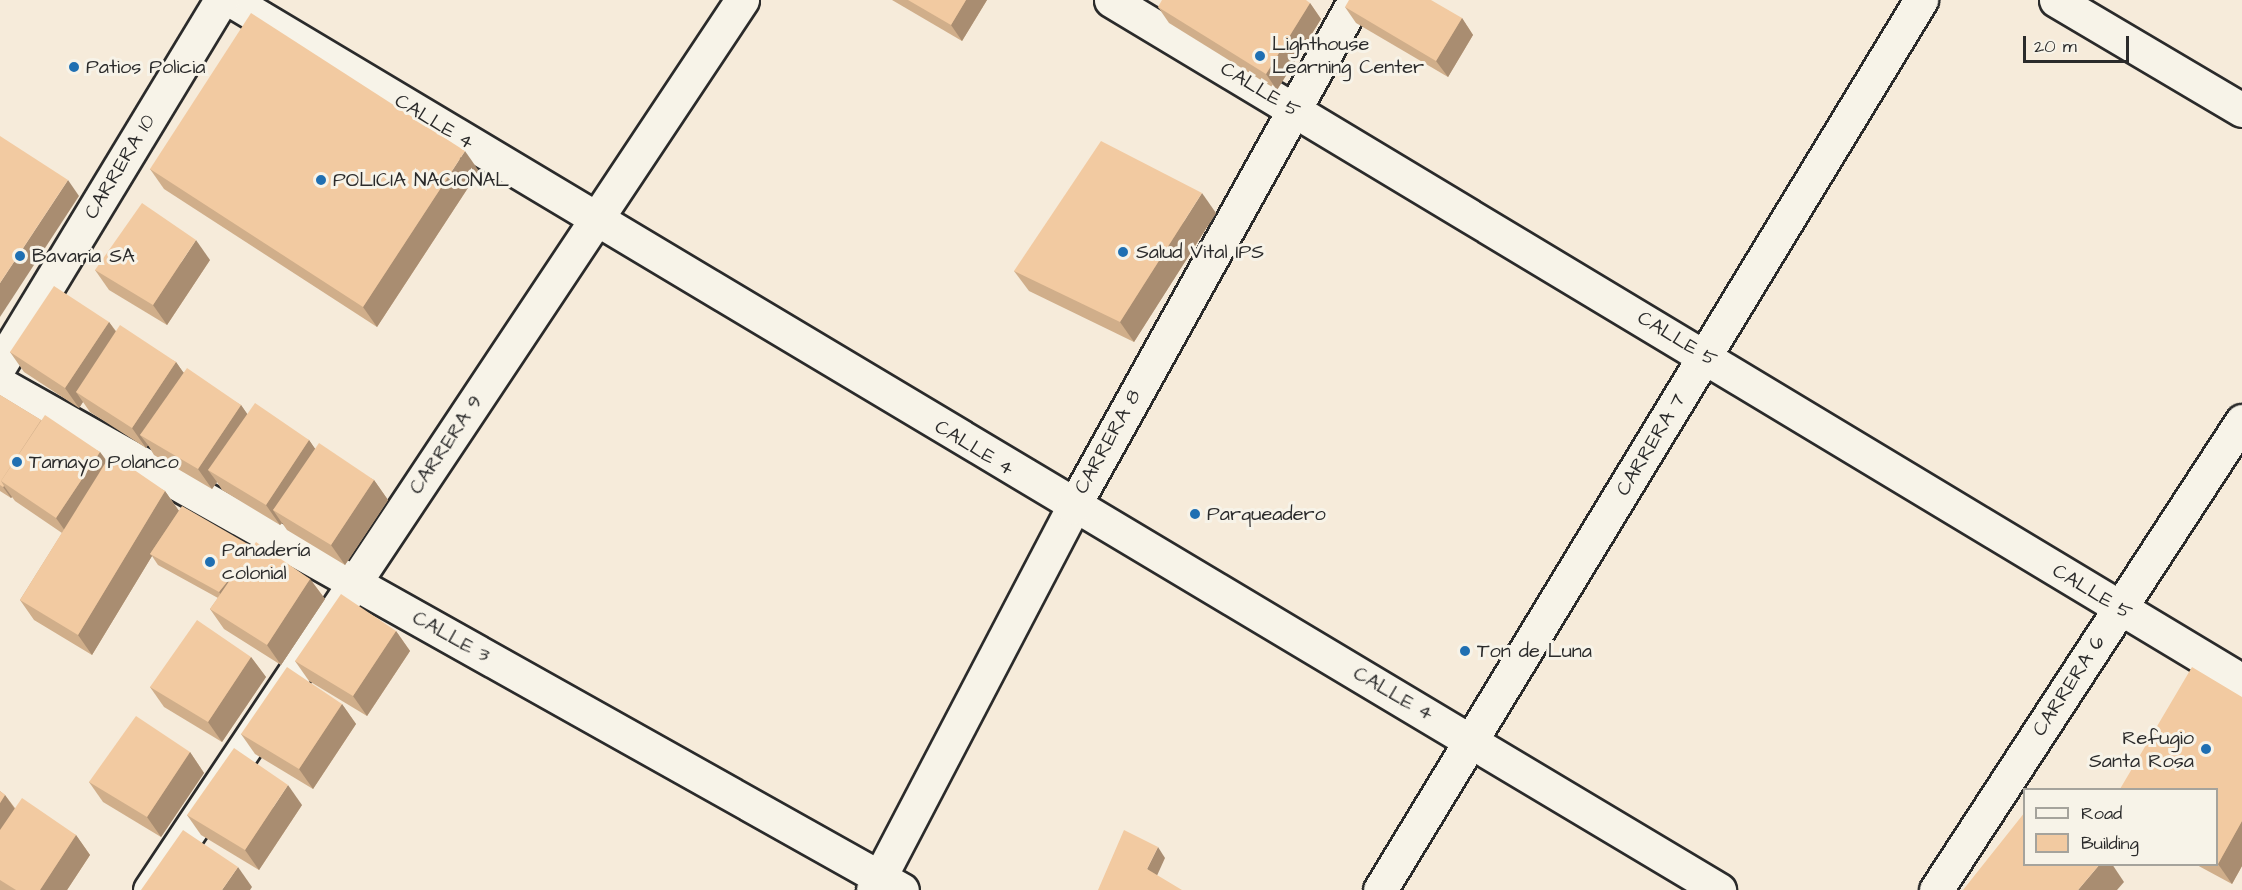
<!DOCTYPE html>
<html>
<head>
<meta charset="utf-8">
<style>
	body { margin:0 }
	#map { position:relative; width:2242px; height:890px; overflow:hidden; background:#f6ebda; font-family:"Architects Daughter",sans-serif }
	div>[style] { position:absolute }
	.roads { filter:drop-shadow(2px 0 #2b2b2b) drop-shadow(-2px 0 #2b2b2b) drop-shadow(0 2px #2b2b2b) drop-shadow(0 -2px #2b2b2b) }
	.street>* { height:33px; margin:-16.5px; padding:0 16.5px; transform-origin:16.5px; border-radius:16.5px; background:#f7f3e8 }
	.secondary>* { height:33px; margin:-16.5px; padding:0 16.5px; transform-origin:16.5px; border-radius:16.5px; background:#f7f3e8 }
	.wall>* { inset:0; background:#d0ae8a }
	.shaded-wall>* { inset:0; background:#a98d71 }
	.building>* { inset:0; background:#f2caa1 }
	.dots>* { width:16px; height:16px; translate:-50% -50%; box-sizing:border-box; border:3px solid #f7f3e8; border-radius:50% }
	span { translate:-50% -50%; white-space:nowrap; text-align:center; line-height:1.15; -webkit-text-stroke:6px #f7f3e8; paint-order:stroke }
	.poi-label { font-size:20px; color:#2b2b2b }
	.left { translate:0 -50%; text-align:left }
	.right { translate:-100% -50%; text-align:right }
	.street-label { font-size:20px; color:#2b2b2b }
	.legend { position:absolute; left:2023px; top:788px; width:195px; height:78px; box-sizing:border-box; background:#f7f3e8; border:2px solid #a5a39c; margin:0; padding:8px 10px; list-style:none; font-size:18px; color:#2b2b2b }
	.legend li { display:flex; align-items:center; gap:12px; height:30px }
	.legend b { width:30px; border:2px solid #a5a39c }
	.scale { position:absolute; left:2023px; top:36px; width:106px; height:27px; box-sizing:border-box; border:3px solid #2b2b2b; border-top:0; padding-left:8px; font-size:18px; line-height:21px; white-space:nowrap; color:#2b2b2b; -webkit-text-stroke:4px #f7f3e8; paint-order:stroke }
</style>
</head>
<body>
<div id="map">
	<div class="roads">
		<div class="street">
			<div style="left:231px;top:0;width:1734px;rotate:30.88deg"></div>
			<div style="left:1111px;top:0;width:1320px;rotate:31.05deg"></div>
			<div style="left:0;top:365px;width:427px;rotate:-58.8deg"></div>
			<div style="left:0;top:384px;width:1034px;rotate:29.29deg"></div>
			<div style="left:150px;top:890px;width:1069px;rotate:-56.37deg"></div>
			<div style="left:873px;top:890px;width:432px;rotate:-62.4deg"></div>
			<div style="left:1073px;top:507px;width:580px;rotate:-60.92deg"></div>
			<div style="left:1380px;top:890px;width:1042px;rotate:-58.71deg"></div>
			<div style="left:1936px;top:890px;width:560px;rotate:-56.88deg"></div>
		</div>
		<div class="secondary">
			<div style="left:2056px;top:0;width:216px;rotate:30.6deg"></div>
		</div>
	</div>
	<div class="wall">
		<div style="clip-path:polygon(892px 0,987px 0,962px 41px)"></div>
		<div style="clip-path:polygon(1310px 3px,1321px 19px,1277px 90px,1169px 23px,1158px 7px)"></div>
		<div style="clip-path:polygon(1345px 7px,1462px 18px,1473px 35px,1448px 77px,1356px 23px)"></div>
		<div style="clip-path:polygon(150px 169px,479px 171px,377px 327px,164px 189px)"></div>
		<div style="clip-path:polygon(1216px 213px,1134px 342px,1029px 291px,1014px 271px)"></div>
		<div style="clip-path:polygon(210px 260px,167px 325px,109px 290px,95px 270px)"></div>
		<div style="clip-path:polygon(109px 322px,116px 331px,176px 362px,183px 372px,241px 405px,247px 414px,309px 440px,315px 449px,374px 480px,388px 500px,345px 565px,287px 530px,282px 523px,280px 525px,222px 490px,217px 482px,212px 489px,154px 455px,148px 445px,146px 448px,90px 412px,83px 402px,79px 408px,24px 372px,10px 352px)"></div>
		<div style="clip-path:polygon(0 395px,41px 420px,100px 452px,107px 461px,165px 491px,179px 511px,310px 579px,325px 599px,281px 665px,224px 629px,210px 609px,218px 598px,158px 565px,152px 556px,92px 655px,34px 620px,20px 600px,62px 533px,15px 501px,12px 497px,11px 498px,0 491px)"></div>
		<div style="clip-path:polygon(396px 631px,410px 651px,367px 716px,309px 681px,295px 661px)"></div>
		<div style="clip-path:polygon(251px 657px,266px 677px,222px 742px,164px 707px,150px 687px)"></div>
		<div style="clip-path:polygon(2242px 697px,2242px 866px,2232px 884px,2195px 864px,2217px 864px,2217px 789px)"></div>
		<div style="clip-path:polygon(342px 704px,356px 724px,313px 789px,255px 754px,241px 734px)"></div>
		<div style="clip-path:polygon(190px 752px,204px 773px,161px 837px,103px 802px,89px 782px)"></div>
		<div style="clip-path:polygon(0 791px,5px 795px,15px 808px,76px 835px,90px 855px,67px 890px,0 890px)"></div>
		<div style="clip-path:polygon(302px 805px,259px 870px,201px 835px,187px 815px)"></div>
	</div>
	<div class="shaded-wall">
		<div style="clip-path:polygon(966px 0,987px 0,962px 41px,951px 25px)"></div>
		<div style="clip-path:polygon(1310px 3px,1321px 19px,1277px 90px,1266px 74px)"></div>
		<div style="clip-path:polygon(1462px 18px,1473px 35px,1448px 77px,1436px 61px)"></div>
		<div style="clip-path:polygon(465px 151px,479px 171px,377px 327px,363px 307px)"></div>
		<div style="clip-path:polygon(68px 180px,79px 196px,0 317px,0 283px)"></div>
		<div style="clip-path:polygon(1202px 193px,1216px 213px,1134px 342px,1120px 322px)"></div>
		<div style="clip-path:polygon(196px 240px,210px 260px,167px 325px,153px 305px)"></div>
		<div style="clip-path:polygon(109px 322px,123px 342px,76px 392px,83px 402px,79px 408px,65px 388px)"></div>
		<div style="clip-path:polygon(176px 362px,190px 382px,140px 435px,148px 445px,146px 448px,132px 428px)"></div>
		<div style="clip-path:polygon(241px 405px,255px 425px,208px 470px,217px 482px,212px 489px,198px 469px)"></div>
		<div style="clip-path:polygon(309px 440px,323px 460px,273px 510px,282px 523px,280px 525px,266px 505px)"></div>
		<div style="clip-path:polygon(100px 452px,114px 472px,70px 538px,56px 518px)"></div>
		<div style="clip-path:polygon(374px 480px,388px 500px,345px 565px,331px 545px)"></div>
		<div style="clip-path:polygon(4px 486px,12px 497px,11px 498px,3px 487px)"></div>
		<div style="clip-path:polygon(165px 491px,179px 511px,150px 554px,152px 556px,92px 655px,78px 635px)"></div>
		<div style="clip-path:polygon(254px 548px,227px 603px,219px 592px)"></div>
		<div style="clip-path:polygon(310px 579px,325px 599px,281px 665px,267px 645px)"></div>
		<div style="clip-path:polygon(396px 631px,410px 651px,367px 716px,353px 696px)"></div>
		<div style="clip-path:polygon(251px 657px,266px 677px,222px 742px,208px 722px)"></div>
		<div style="clip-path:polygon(342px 704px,356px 724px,313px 789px,299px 769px)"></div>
		<div style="clip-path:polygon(190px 752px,204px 773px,161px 837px,147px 817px)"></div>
		<div style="clip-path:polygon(288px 785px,302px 805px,259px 870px,245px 850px)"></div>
		<div style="clip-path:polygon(5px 795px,19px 815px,0 844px,0 803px)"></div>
		<div style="clip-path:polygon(2242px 821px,2242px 866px,2232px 884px,2218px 864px)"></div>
		<div style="clip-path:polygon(76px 835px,90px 855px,67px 890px,40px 890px)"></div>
		<div style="clip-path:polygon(1158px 847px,1165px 858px,1155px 880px,1147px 869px)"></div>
		<div style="clip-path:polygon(2100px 864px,2112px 864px,2124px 882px,2117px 890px,2078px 890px)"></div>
		<div style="clip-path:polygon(238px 867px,252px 887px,250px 890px,222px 890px)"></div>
	</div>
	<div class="building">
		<div style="clip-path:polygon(908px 0,966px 0,951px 25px)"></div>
		<div style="clip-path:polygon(1162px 0,1306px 0,1310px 3px,1266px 74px,1158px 7px)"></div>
		<div style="clip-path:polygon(1349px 0,1431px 0,1462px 18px,1436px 61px,1345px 7px)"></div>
		<div style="clip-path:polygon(251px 13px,465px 151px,363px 307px,150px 169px)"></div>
		<div style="clip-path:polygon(0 136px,68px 180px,0 283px)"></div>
		<div style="clip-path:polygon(1101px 141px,1202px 193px,1120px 322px,1014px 271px)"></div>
		<div style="clip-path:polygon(142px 203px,196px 240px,153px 305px,95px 270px)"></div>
		<div style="clip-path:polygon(54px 286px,109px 322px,65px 388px,10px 352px)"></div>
		<div style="clip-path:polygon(120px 325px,176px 362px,132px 428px,76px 392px)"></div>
		<div style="clip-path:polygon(187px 368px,241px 405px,198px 469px,140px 435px)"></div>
		<div style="clip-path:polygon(0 395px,41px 420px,1px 481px,4px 486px,3px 487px,0 485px)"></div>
		<div style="clip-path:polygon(255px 403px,309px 440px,266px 505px,208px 470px)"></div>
		<div style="clip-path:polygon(45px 415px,100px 452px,56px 518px,1px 481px)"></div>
		<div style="clip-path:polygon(319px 443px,374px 480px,331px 545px,273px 510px)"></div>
		<div style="clip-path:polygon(111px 454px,165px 491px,78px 635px,20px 600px)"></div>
		<div style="clip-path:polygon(182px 506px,253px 547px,242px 563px,219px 592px,150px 554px)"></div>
		<div style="clip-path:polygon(256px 542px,310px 579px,267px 645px,210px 609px)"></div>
		<div style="clip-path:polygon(341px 594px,396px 631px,353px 696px,295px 661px)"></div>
		<div style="clip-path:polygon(197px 620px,251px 657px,208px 722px,150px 687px)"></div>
		<div style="clip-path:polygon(287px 667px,342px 704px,299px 769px,241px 734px)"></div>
		<div style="clip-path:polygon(2192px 667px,2242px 697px,2242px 821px,2218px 864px,2217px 863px,2217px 789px,2120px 789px)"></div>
		<div style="clip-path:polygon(136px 716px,190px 752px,147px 817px,89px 782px)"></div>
		<div style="clip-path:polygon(234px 748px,288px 785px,245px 850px,187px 815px)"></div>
		<div style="clip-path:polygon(0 791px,5px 795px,0 803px)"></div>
		<div style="clip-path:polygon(22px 798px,76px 835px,40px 890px,16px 890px,0 880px,0 830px)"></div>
		<div style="clip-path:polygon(2025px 812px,2025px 864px,2100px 864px,2078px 890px,1963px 890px)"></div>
		<div style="clip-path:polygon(183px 830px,238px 867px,222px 890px,141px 890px)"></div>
		<div style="clip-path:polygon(1124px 830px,1158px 847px,1147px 869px,1182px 890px,1098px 890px)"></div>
	</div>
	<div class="dots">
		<div style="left:1260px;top:56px;background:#1f6fb2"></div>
		<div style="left:74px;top:67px;background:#1f6fb2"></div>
		<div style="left:321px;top:180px;background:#1f6fb2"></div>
		<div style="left:1123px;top:252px;background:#1f6fb2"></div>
		<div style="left:20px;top:256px;background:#1f6fb2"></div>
		<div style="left:17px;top:462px;background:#1f6fb2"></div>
		<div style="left:1195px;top:514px;background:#1f6fb2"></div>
		<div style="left:210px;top:562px;background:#1f6fb2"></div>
		<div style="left:1465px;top:651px;background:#1f6fb2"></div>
		<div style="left:2206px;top:749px;background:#1f6fb2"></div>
	</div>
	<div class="poi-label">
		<span class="left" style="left:1272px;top:56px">Lighthouse<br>Learning Center</span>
		<span class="left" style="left:86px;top:67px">Patios Policia</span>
		<span class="left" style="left:333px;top:180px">POLICIA NACIONAL</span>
		<span class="left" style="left:1136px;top:252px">Salud Vital IPS</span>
		<span class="left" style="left:32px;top:256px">Bavaria SA</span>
		<span class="left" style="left:29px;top:462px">Tamayo Polanco</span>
		<span class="left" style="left:1207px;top:514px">Parqueadero</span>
		<span class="left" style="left:222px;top:562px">Panadería<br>colonial</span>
		<span class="left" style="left:1477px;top:651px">Ton de Luna</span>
		<span class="right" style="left:2194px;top:750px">Refugio<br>Santa Rosa</span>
	</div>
	<div class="street-label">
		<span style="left:1260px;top:90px;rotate:31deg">CALLE 5</span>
		<span style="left:434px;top:122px;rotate:31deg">CALLE 4</span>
		<span style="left:120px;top:167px;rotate:-59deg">CARRERA 10</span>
		<span style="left:1677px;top:339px;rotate:31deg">CALLE 5</span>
		<span style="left:1108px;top:442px;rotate:-61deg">CARRERA 8</span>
		<span style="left:446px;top:445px;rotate:-56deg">CARRERA 9</span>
		<span style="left:1651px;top:445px;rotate:-59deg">CARRERA 7</span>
		<span style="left:974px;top:448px;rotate:31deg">CALLE 4</span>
		<span style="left:2092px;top:592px;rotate:31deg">CALLE 5</span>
		<span style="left:451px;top:637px;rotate:29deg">CALLE 3</span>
		<span style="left:2069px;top:686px;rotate:-57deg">CARRERA 6</span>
		<span style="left:1393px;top:694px;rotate:30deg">CALLE 4</span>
	</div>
	<ul class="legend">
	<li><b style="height:8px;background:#f7f3e8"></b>Road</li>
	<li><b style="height:16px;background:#f2caa1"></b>Building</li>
	</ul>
	<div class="scale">20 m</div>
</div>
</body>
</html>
